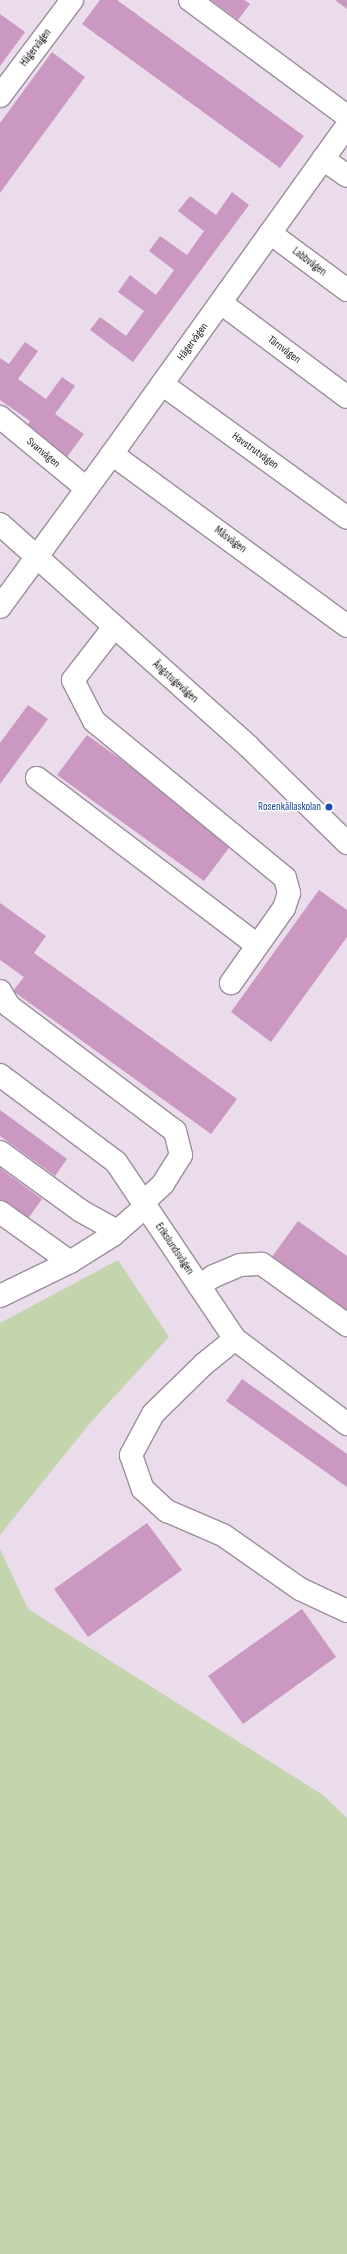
<!DOCTYPE html>
<html>
<head>
<meta charset="utf-8">
<style>
	body { margin:0 }
	#map { position:relative; width:347px; height:2254px; overflow:hidden; background:#eadcea; font-family:"Sofia Sans Condensed",sans-serif }
	div>[style] { position:absolute }
	.green>* { inset:0; background:#c4d5ae }
	.building>* { inset:0; background:#ca98c1 }
	.roads { filter:drop-shadow(1px 0 #9c8e9c) drop-shadow(-1px 0 #9c8e9c) drop-shadow(0 1px #9c8e9c) drop-shadow(0 -1px #9c8e9c) }
	.minor>* { height:22px; margin:-11px; padding:0 11px; transform-origin:11px; border-radius:11px; background:#fff }
	.dots>* { width:11px; height:11px; translate:-50% -50%; box-sizing:border-box; border:2px solid #fff; border-radius:50% }
	span { translate:-50% -50%; white-space:nowrap; text-align:center; line-height:1.15; -webkit-text-stroke:3px #fff; paint-order:stroke }
	.street-label { font-size:11px; color:#1c171c }
	.transit-label { font-size:11px; color:#164399 }
	.right { translate:-100% -50%; text-align:right }
</style>
</head>
<body>
<div id="map">
	<div class="green">
		<div style="clip-path:polygon(118px 1260px,169px 1337px,91px 1422px,0 1535px,0 1323px)"></div>
		<div style="clip-path:polygon(0 1549px,28px 1609px,323px 1795px,347px 1818px,347px 2254px,0 2254px)"></div>
	</div>
	<div class="building">
		<div style="clip-path:polygon(100px 0,117px 0,304px 136px,280px 168px,82px 24px)"></div>
		<div style="clip-path:polygon(211px 0,244px 0,250px 4px,238px 20px)"></div>
		<div style="clip-path:polygon(335px 0,347px 0,347px 9px)"></div>
		<div style="clip-path:polygon(0 14px,25px 32px,0 66px)"></div>
		<div style="clip-path:polygon(52px 52px,85px 77px,0 193px,0 123px)"></div>
		<div style="clip-path:polygon(232px 192px,249px 205px,133px 362px,90px 330px,100px 317px,126px 336px,144px 311px,118px 292px,130px 275px,156px 295px,174px 270px,149px 251px,160px 236px,187px 255px,204px 231px,178px 211px,190px 196px,216px 215px)"></div>
		<div style="clip-path:polygon(25px 342px,38px 351px,18px 379px,46px 399px,62px 377px,75px 386px,55px 414px,84px 434px,67px 457px,26px 427px,30px 421px,0 400px,0 358px,9px 364px)"></div>
		<div style="clip-path:polygon(28px 705px,48px 719px,0 784px,0 743px)"></div>
		<div style="clip-path:polygon(87px 735px,234px 841px,204px 881px,57px 775px)"></div>
		<div style="clip-path:polygon(319px 890px,347px 910px,347px 937px,271px 1042px,231px 1012px)"></div>
		<div style="clip-path:polygon(0 903px,46px 936px,34px 953px,237px 1099px,211px 1134px,13px 991px,24px 977px,0 960px)"></div>
		<div style="clip-path:polygon(0 1110px,67px 1159px,55px 1176px,0 1136px)"></div>
		<div style="clip-path:polygon(0 1168px,42px 1199px,27px 1220px,0 1200px)"></div>
		<div style="clip-path:polygon(298px 1221px,347px 1256px,347px 1313px,271px 1258px)"></div>
		<div style="clip-path:polygon(242px 1379px,347px 1454px,347px 1487px,226px 1401px)"></div>
		<div style="clip-path:polygon(147px 1523px,182px 1570px,88px 1637px,54px 1589px)"></div>
		<div style="clip-path:polygon(302px 1609px,336px 1657px,243px 1724px,208px 1676px)"></div>
	</div>
	<div class="roads">
		<div class="minor">
			<div style="left:190px;top:0;width:195px;rotate:36.5deg"></div>
			<div style="left:0;top:96px;width:120px;rotate:-53.1deg"></div>
			<div style="left:323px;top:159px;width:29px;rotate:35deg"></div>
			<div style="left:270px;top:233px;width:96px;rotate:36.5deg"></div>
			<div style="left:221px;top:303px;width:157px;rotate:36.7deg"></div>
			<div style="left:162px;top:384px;width:228px;rotate:35.9deg"></div>
			<div style="left:0;top:417px;width:112px;rotate:39.5deg"></div>
			<div style="left:112px;top:454px;width:291px;rotate:36.2deg"></div>
			<div style="left:0;top:524px;width:333px;rotate:41.8deg"></div>
			<div style="left:248px;top:746px;width:139px;rotate:44.4deg"></div>
			<div style="left:0;top:607px;width:190px;rotate:-53.8deg"></div>
			<div style="left:112px;top:454px;width:403px;rotate:-54.4deg"></div>
			<div style="left:114px;top:627px;width:67px;rotate:127.7deg"></div>
			<div style="left:73px;top:680px;width:46px;rotate:62.9deg"></div>
			<div style="left:94px;top:721px;width:247px;rotate:39.4deg"></div>
			<div style="left:285px;top:878px;width:16px;rotate:75deg"></div>
			<div style="left:289px;top:893px;width:16px;rotate:108deg"></div>
			<div style="left:284px;top:908px;width:92px;rotate:125.2deg"></div>
			<div style="left:37px;top:778px;width:276px;rotate:37.2deg"></div>
			<div style="left:0;top:991px;width:17px;rotate:59deg"></div>
			<div style="left:9px;top:1006px;width:208px;rotate:37deg"></div>
			<div style="left:175px;top:1131px;width:25px;rotate:76deg"></div>
			<div style="left:181px;top:1155px;width:34px;rotate:122deg"></div>
			<div style="left:163px;top:1184px;width:26px;rotate:137deg"></div>
			<div style="left:0;top:1075px;width:145px;rotate:36.9deg"></div>
			<div style="left:116px;top:1162px;width:213px;rotate:56.1deg"></div>
			<div style="left:235px;top:1339px;width:141px;rotate:37.2deg"></div>
			<div style="left:0;top:1152px;width:100px;rotate:36.1deg"></div>
			<div style="left:81px;top:1211px;width:41px;rotate:29.1deg"></div>
			<div style="left:0;top:1212px;width:86px;rotate:35.5deg"></div>
			<div style="left:199px;top:1286px;width:18px;rotate:-34deg"></div>
			<div style="left:214px;top:1276px;width:28px;rotate:-23deg"></div>
			<div style="left:240px;top:1265px;width:22px;rotate:-3deg"></div>
			<div style="left:262px;top:1264px;width:105px;rotate:35.7deg"></div>
			<div style="left:0;top:1296px;width:78px;rotate:-25.9deg"></div>
			<div style="left:70px;top:1262px;width:51px;rotate:-32.1deg"></div>
			<div style="left:113px;top:1235px;width:44px;rotate:-41.3deg"></div>
			<div style="left:235px;top:1339px;width:40px;rotate:141deg"></div>
			<div style="left:204px;top:1364px;width:71px;rotate:135.6deg"></div>
			<div style="left:153px;top:1414px;width:47px;rotate:118.2deg"></div>
			<div style="left:131px;top:1455px;width:36px;rotate:71deg"></div>
			<div style="left:143px;top:1489px;width:33px;rotate:43deg"></div>
			<div style="left:167px;top:1511px;width:61px;rotate:23.2deg"></div>
			<div style="left:223px;top:1535px;width:94px;rotate:35deg"></div>
			<div style="left:300px;top:1589px;width:52px;rotate:25.1deg"></div>
		</div>
	</div>
	<div class="dots">
		<div style="left:329px;top:807px;background:#1a4fb4"></div>
	</div>
	<div class="street-label">
		<span style="left:36px;top:48px;rotate:-53deg">Hägervägen</span>
		<span style="left:309px;top:262px;rotate:37deg">Labbvägen</span>
		<span style="left:193px;top:342px;rotate:-54deg">Hägervägen</span>
		<span style="left:284px;top:350px;rotate:37deg">Tärnvägen</span>
		<span style="left:255px;top:451px;rotate:36deg">Havstrutvägen</span>
		<span style="left:43px;top:453px;rotate:40deg">Svanvägen</span>
		<span style="left:230px;top:540px;rotate:36deg">Måsvägen</span>
		<span style="left:175px;top:682px;rotate:42deg">Ängstugevägen</span>
		<span style="left:174px;top:1249px;rotate:56deg">Erikslundsvägen</span>
	</div>
	<div class="transit-label">
		<span class="right" style="left:321px;top:807px">Rosenkällaskolan</span>
	</div>
</div>
</body>
</html>
